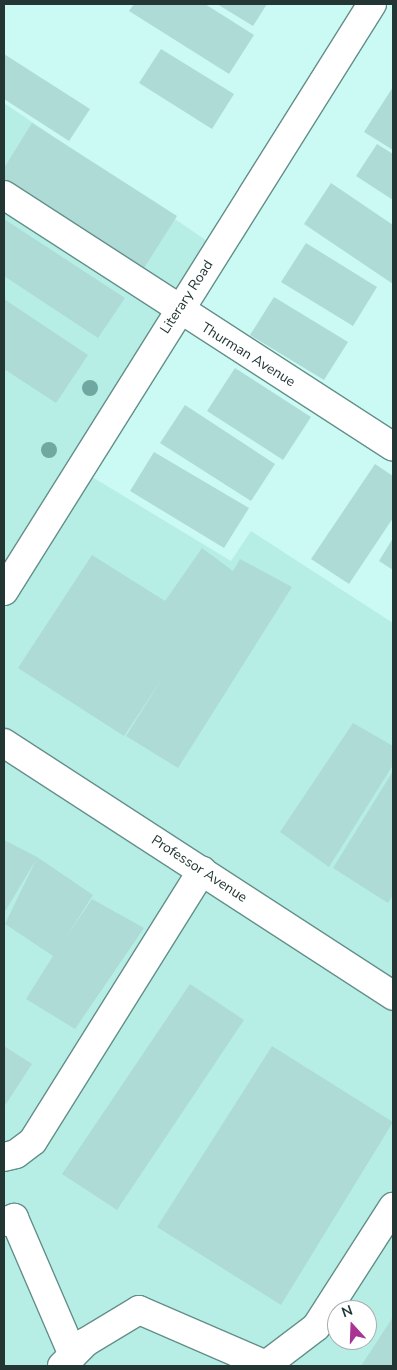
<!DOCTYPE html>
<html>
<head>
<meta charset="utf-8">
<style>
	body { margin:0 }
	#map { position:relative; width:397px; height:1370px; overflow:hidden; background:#cbfaf4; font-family:"Nunito Sans",sans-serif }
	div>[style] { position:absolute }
	.built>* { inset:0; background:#b6eee6 }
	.building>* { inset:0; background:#aedbd6 }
	.roads { filter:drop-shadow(1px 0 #648f8a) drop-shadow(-1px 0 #648f8a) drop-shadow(0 1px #648f8a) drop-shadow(0 -1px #648f8a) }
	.minor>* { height:28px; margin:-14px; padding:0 14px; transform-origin:14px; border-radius:14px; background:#fff }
	.trees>* { width:16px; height:16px; margin:-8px; border-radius:50%; background:#70a7a1 }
	span { translate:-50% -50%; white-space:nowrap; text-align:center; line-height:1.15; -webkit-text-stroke:4.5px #fff; paint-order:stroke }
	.street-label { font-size:14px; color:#233634 }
	.frame { position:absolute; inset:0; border:5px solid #233634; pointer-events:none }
	.north { position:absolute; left:327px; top:1300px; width:50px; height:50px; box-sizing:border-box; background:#fff; border:1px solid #a7afae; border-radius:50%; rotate:340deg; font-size:14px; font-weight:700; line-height:20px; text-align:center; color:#233634 }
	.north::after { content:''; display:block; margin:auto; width:18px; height:22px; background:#a73591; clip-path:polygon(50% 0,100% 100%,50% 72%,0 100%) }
</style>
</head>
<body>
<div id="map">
	<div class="built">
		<div style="clip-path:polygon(evenodd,4px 103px,219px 249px,79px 469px,231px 561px,251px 531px,393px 623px,393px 1366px,4px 1366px,4px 103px,337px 1310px,367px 1310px,367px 1340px,337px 1340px,337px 1310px)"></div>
	</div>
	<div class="building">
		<div style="clip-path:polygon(134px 4px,205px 4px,254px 35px,229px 74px,129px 11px)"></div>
		<div style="clip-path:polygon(217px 4px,267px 4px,253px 26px)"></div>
		<div style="clip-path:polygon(161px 49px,234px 94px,212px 129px,139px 83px)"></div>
		<div style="clip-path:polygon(4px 54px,90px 109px,69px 141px,4px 99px)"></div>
		<div style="clip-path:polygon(393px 87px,393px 150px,364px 132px)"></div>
		<div style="clip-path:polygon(32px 123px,177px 216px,141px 273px,4px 186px,4px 168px)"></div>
		<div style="clip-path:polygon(377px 144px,393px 154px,393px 200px,356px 176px)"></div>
		<div style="clip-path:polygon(331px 183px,393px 225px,393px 284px,304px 224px)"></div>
		<div style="clip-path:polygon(4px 219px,125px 298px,98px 338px,4px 276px)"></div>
		<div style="clip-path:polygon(306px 243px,377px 287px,353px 326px,281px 282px)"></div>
		<div style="clip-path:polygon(274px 297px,348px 342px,324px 380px,250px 335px)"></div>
		<div style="clip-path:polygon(4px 299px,88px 355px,56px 403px,4px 369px)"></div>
		<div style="clip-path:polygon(235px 368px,311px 417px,283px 460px,207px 411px)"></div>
		<div style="clip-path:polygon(185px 405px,275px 464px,251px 501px,160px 443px)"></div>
		<div style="clip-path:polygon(154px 452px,249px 508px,224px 548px,130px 491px)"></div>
		<div style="clip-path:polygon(375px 464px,393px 476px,393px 518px,349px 584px,311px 559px)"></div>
		<div style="clip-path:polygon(393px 538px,393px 570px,379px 561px)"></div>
		<div style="clip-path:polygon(202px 548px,233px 571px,240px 559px,292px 587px,178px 768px,126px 736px,162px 679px,124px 736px,18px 668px,92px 555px,165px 601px)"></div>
		<div style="clip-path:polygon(353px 723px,393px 746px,393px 765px,329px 867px,280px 832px)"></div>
		<div style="clip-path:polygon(393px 771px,393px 895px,388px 903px,333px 868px)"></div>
		<div style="clip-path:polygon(4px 840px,37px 857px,93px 895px,65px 939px,92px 899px,144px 928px,75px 1029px,26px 999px,53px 956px,5px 924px,36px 860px,4px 913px)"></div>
		<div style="clip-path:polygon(190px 984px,244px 1020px,117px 1210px,62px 1174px)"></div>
		<div style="clip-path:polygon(4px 1046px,32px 1064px,4px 1107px)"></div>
		<div style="clip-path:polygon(272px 1046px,393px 1122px,281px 1305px,157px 1227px)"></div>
		<div style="clip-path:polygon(393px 1317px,393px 1366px,361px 1366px)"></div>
	</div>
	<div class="roads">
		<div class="minor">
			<div style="left:4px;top:195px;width:463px;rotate:32.9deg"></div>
			<div style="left:4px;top:591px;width:693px;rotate:-57.92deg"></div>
			<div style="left:4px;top:743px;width:464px;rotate:33deg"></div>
			<div style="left:4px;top:1157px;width:12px;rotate:-14deg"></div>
			<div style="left:16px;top:1154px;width:21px;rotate:-37deg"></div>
			<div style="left:33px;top:1141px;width:319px;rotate:-58deg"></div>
			<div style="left:4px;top:1222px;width:11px;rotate:-22deg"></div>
			<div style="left:14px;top:1218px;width:149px;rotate:66.7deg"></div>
			<div style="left:62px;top:1366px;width:34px;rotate:-45deg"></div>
			<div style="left:86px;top:1342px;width:62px;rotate:-31.1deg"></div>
			<div style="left:139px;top:1310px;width:138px;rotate:23.4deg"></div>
			<div style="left:266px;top:1365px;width:63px;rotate:-37.2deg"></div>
			<div style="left:316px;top:1327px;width:143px;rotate:-57.3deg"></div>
		</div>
	</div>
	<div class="trees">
		<div style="left:90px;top:388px"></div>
		<div style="left:49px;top:450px"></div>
	</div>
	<div class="street-label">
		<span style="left:187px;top:297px;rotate:-57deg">Literary Road</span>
		<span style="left:248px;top:355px;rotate:32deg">Thurman Avenue</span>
		<span style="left:199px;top:869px;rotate:33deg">Professor Avenue</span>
	</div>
	<div class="frame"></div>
	<div class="north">N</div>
</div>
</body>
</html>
